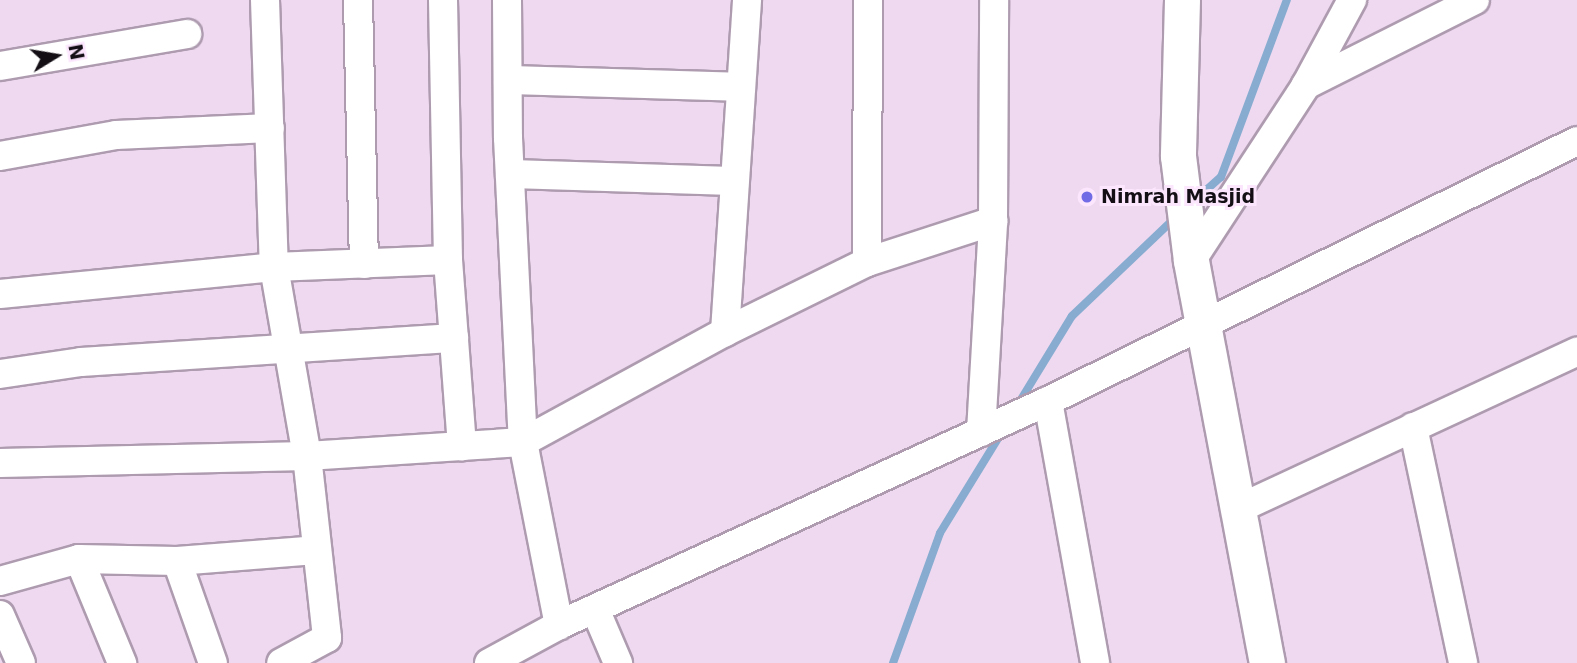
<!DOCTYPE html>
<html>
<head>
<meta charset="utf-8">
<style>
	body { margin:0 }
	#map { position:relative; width:1577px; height:663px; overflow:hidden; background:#eed9f0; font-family:"DejaVu Sans",sans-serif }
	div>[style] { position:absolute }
	.stream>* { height:8px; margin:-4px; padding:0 4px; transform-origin:4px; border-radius:4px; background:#87acd0 }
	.roads { filter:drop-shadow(2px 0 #ae9bb0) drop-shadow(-2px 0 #ae9bb0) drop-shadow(0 2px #ae9bb0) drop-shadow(0 -2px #ae9bb0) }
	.minor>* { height:28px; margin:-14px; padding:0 14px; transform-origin:14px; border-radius:14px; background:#fff }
	.tertiary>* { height:35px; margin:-17.5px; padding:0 17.5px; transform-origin:17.5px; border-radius:17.5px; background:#fff }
	.dots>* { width:19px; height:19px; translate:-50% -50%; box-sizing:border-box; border:4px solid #fbe6fd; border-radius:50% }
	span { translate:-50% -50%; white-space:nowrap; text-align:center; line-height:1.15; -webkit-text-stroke:6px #fbe6fd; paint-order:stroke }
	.poi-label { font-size:19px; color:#140e15; font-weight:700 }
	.left { translate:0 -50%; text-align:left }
	.north { position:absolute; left:21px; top:21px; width:70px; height:70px; -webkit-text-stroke:5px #fbe6fd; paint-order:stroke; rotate:79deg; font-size:19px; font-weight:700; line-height:28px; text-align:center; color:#140e15 }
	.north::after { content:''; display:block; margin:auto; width:24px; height:32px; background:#140e15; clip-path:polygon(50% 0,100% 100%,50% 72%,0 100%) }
</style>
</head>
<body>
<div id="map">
	<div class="stream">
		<div style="left:1194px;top:201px;width:36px;rotate:-42deg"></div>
		<div style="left:1221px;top:177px;width:189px;rotate:-69.6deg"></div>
		<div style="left:1017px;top:406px;width:105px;rotate:-58.6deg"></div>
		<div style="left:1072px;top:316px;width:141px;rotate:-43.6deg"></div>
		<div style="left:893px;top:663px;width:138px;rotate:-70.1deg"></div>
		<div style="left:940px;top:533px;width:119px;rotate:-58.5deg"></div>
	</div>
	<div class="roads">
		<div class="minor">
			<div style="left:265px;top:0;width:267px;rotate:88.1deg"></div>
			<div style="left:274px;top:267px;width:192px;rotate:80.1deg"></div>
			<div style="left:307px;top:456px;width:183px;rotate:83.7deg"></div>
			<div style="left:327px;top:638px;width:52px;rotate:151.5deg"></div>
			<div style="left:358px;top:0;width:264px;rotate:88.7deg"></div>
			<div style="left:443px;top:0;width:260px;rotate:88.9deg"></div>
			<div style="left:448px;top:260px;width:187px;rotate:85.7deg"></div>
			<div style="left:507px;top:0;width:138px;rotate:89.6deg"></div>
			<div style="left:508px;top:138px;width:304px;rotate:87.2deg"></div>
			<div style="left:523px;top:442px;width:187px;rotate:78.9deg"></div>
			<div style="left:0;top:66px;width:190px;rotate:-9.7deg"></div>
			<div style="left:508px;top:80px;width:232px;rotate:1.7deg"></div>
			<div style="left:1306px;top:85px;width:189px;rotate:-26.7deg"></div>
			<div style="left:0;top:156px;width:118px;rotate:-10.3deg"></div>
			<div style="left:116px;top:135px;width:154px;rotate:-2.6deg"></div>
			<div style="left:510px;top:174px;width:224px;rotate:1.8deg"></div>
			<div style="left:1191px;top:261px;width:210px;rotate:-56.8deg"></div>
			<div style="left:1306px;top:85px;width:97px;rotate:-61.6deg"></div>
			<div style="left:867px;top:262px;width:262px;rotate:-89.8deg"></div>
			<div style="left:0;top:294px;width:275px;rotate:-5.6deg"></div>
			<div style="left:274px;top:267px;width:174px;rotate:-2.3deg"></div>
			<div style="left:725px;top:332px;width:333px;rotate:-86.2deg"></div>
			<div style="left:0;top:374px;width:82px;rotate:-8.4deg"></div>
			<div style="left:81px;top:362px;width:374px;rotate:-3.7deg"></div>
			<div style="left:1048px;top:401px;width:266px;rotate:79.8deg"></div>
			<div style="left:1413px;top:427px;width:241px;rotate:78deg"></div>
			<div style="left:981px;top:432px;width:211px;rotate:-86.7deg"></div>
			<div style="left:993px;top:221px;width:221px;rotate:-89.7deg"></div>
			<div style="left:0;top:463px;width:307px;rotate:-1.3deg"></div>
			<div style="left:307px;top:456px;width:216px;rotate:-3.7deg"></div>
			<div style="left:523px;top:442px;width:230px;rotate:-28.6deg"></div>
			<div style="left:725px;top:332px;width:158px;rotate:-26.2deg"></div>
			<div style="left:867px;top:262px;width:133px;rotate:-18deg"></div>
			<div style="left:1238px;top:509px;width:374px;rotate:-24.9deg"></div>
			<div style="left:79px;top:559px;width:113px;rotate:67.5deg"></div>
			<div style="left:177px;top:561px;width:108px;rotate:70.6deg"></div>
			<div style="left:0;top:581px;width:82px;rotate:-15.6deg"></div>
			<div style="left:79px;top:559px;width:98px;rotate:1.2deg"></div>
			<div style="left:177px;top:561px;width:139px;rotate:-4.5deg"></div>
			<div style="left:595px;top:609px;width:59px;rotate:66.9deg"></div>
			<div style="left:0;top:615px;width:52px;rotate:66.4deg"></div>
			<div style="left:489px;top:663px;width:80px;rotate:-28.5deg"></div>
			<div style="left:559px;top:625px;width:538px;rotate:-24.61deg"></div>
			<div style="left:1048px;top:401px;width:589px;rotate:-26.17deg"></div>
		</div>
		<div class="tertiary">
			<div style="left:1182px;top:0;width:156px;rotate:91.5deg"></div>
			<div style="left:1178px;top:156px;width:106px;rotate:82.9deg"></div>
			<div style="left:1191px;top:261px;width:409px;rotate:79.3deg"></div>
		</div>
	</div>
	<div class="dots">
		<div style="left:1087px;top:197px;background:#726be6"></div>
	</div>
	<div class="poi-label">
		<span class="left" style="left:1101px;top:197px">Nimrah Masjid</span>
	</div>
	<div class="north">N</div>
</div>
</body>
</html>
